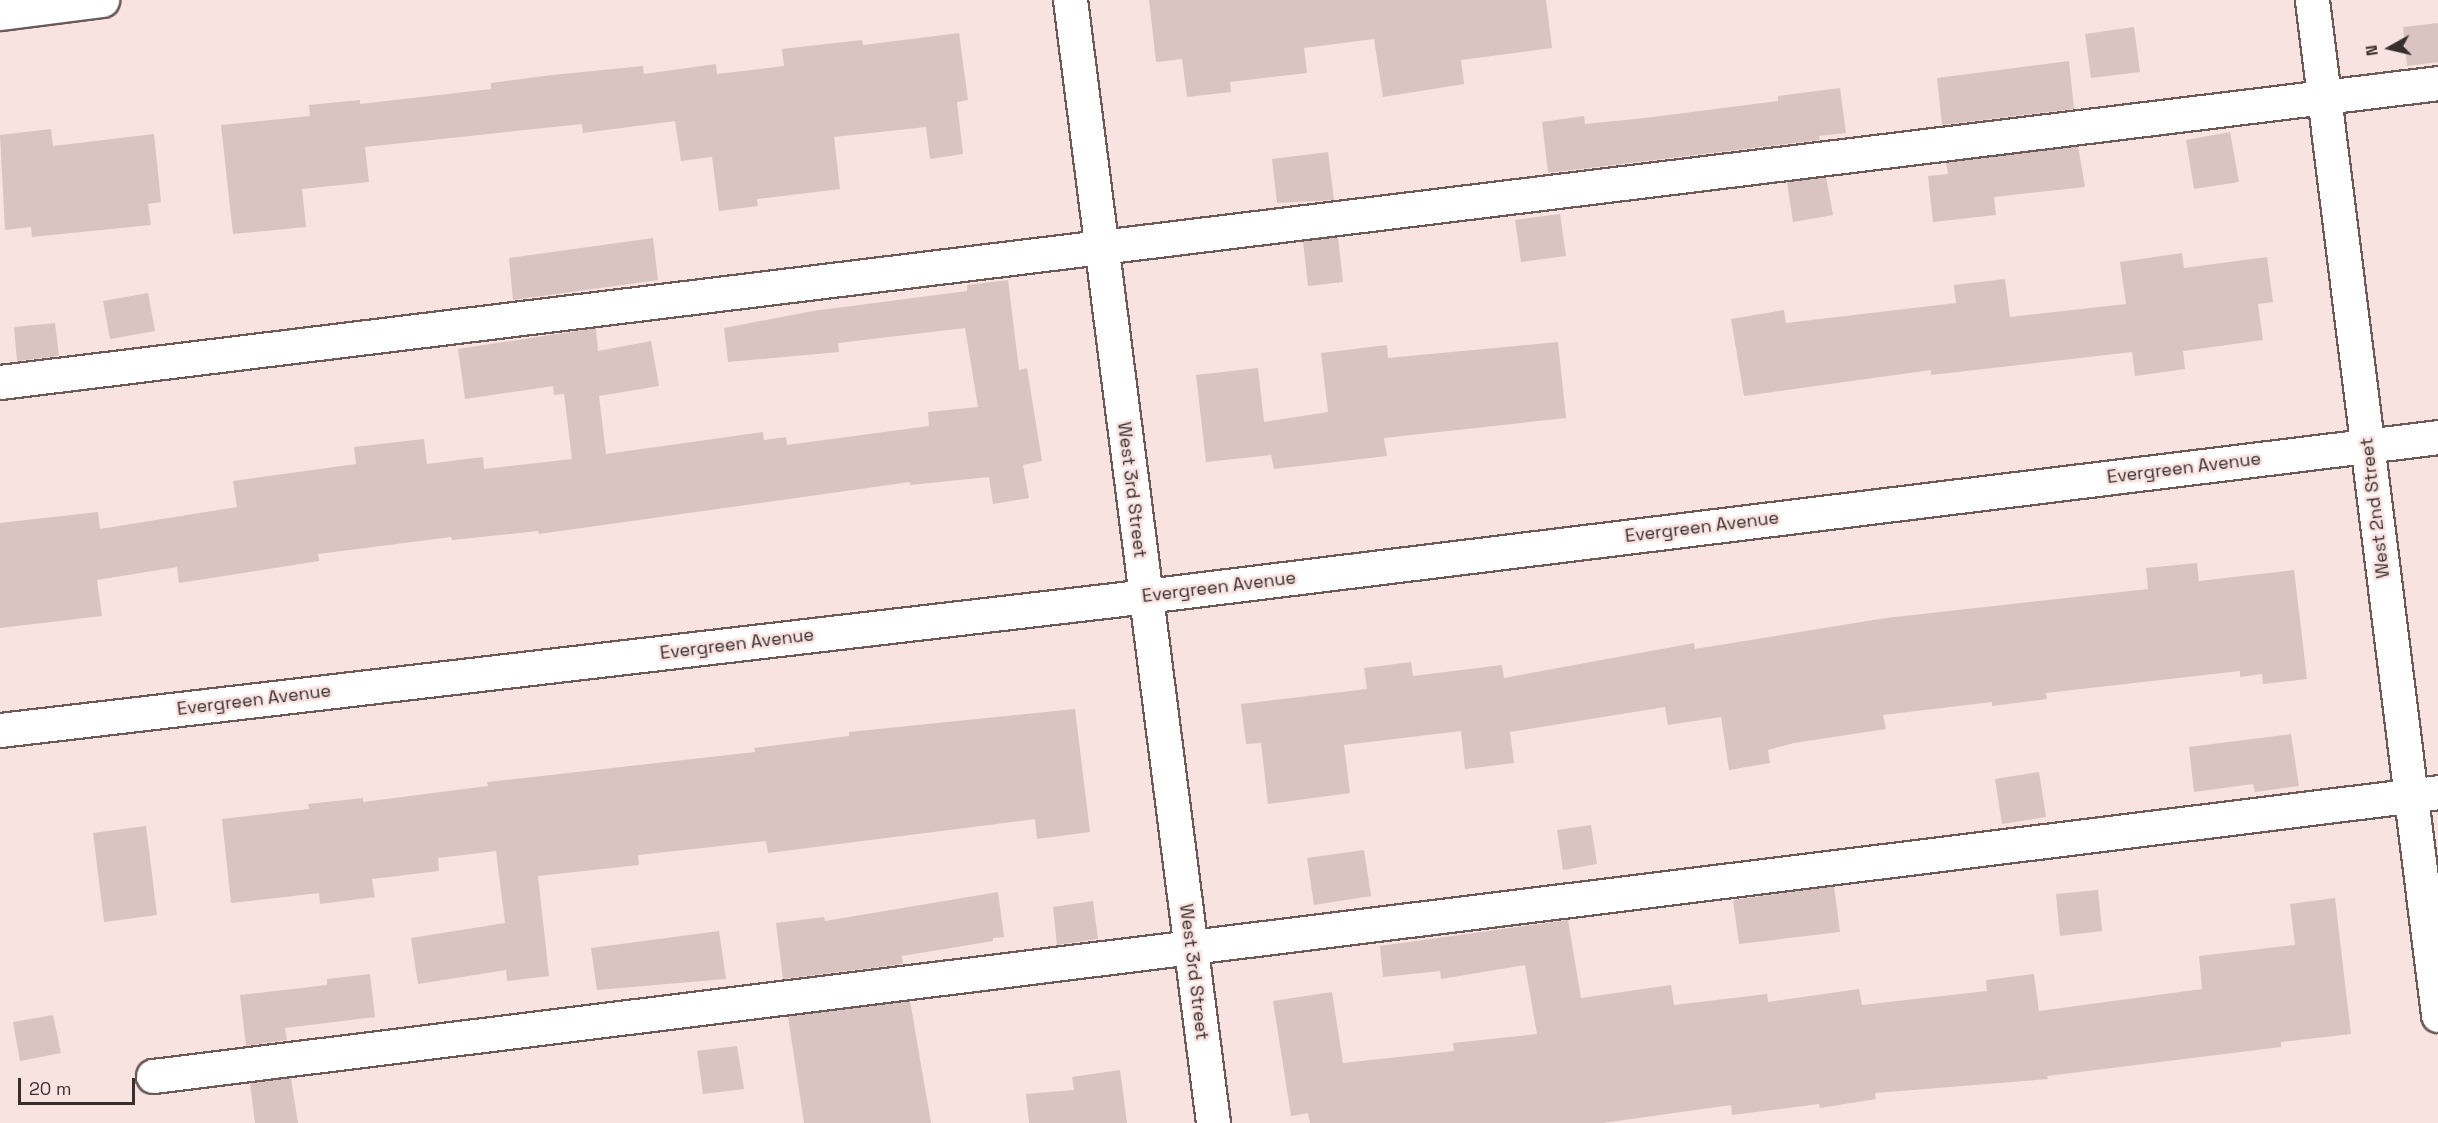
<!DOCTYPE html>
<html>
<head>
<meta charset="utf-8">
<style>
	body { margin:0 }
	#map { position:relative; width:2438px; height:1123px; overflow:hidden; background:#f9e3e1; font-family:"Space Grotesk",sans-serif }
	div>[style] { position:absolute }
	.building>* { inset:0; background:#d9c4c2 }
	.roads { filter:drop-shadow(2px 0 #6c5958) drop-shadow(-2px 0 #6c5958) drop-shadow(0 2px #6c5958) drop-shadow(0 -2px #6c5958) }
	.minor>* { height:33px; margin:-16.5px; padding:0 16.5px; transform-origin:16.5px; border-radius:16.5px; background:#fff }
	span { translate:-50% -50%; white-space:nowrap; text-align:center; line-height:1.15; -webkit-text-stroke:5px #f9e3e1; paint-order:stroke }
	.street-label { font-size:18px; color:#372f2e }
	.north { position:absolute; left:2360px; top:18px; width:60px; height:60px; -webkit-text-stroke:4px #f9e3e1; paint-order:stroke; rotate:262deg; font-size:16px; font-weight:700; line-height:24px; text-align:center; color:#372f2e }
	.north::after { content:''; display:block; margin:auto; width:21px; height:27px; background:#372f2e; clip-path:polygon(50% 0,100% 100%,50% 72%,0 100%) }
	.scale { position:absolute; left:18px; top:1078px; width:117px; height:27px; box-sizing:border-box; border:3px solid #372f2e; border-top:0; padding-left:8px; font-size:18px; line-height:21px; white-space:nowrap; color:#372f2e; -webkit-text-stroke:4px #f9e3e1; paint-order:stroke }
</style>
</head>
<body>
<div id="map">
	<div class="building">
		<div style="clip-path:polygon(1149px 0,1546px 0,1552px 48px,1461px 60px,1464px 84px,1383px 97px,1374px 39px,1304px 48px,1307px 73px,1230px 82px,1231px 92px,1187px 97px,1182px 59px,1156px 62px)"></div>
		<div style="clip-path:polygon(2438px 23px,2438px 62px,2407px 66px,2403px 27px)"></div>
		<div style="clip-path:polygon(2134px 27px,2140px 72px,2091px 78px,2085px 34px)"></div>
		<div style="clip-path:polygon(959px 33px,968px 100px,957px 102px,963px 154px,930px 159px,926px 127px,834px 137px,840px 189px,757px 199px,758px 206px,719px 211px,712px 157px,681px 161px,675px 121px,583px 133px,582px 124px,365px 147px,369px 182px,302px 189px,306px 227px,233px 234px,221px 125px,310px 116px,309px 105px,360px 100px,360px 104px,491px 89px,491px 83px,552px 75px,643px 66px,644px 74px,716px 64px,717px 74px,784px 66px,782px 49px,862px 40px,863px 45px)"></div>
		<div style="clip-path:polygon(2069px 61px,2074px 109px,1942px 125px,1937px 78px)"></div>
		<div style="clip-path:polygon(1840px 88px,1846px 133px,1819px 136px,1820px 140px,1548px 173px,1542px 122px,1584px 116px,1585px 124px,1645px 118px,1778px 101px,1778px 96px)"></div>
		<div style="clip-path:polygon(51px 129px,53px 146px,154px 134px,161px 202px,148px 204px,151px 225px,32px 237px,31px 227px,5px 230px,0 135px)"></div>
		<div style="clip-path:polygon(2230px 132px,2239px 182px,2194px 189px,2186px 140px)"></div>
		<div style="clip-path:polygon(2078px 146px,2085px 187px,1994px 197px,1996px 215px,1933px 222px,1928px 176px,1948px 174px,1946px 162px)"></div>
		<div style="clip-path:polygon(1328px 152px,1334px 200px,1277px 203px,1272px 159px)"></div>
		<div style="clip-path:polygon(1826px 177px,1833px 215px,1793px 222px,1787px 182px)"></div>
		<div style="clip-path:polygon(1560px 214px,1566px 256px,1521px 262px,1515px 220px)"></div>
		<div style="clip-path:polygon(1338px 237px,1343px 282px,1308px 286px,1303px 241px)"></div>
		<div style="clip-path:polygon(653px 238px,658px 280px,513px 300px,509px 258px)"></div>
		<div style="clip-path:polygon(2182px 253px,2184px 268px,2267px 257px,2273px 302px,2258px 304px,2263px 340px,2183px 351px,2185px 369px,2135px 376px,2132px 352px,1931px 375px,1931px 370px,1744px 396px,1731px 319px,1784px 310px,1786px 323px,1956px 303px,1954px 285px,2005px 279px,2010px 317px,2126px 304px,2120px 262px)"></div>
		<div style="clip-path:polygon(1008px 280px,1019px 370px,1027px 368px,1042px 461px,1023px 465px,1029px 498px,993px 504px,989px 477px,910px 485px,910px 482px,539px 534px,538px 531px,452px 540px,451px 537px,318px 554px,319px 561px,179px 583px,177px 567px,97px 580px,102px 616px,0 628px,0 523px,98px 512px,100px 529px,237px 507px,233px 481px,356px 464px,354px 447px,424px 439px,427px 464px,483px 457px,484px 469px,572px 459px,564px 394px,554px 395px,553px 386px,465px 399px,458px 349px,596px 328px,598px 351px,651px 341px,659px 386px,599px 396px,606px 454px,763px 432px,764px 440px,786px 437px,787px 445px,929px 426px,928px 412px,978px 407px,965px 328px,838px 343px,839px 352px,728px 362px,724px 328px,813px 311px,967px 291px,967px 285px)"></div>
		<div style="clip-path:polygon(148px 293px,155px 331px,110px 339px,103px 301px)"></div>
		<div style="clip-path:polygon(55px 323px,59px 356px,17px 361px,14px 327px)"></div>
		<div style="clip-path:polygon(1558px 342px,1566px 418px,1384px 438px,1387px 456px,1274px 469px,1271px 455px,1206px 462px,1196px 375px,1258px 368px,1264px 422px,1328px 412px,1321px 353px,1387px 345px,1388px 358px)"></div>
		<div style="clip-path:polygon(2197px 563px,2199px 581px,2294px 570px,2307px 679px,2263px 684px,2262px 674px,2240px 677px,2240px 671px,2046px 693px,2047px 699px,1992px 706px,1992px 702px,1883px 715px,1886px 729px,1794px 743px,1768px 750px,1770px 763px,1729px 770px,1721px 717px,1668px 725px,1665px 707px,1510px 732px,1514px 763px,1465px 769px,1461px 731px,1344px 745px,1350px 793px,1268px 804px,1261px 743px,1246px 744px,1241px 704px,1367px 689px,1364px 668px,1411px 662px,1413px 676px,1502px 665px,1504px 678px,1694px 643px,1695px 649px,1886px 618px,2148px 589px,2146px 568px)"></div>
		<div style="clip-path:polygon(1075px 709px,1090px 832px,1037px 839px,1035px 819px,768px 853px,766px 841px,638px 855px,639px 865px,538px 876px,549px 976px,507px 981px,506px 970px,418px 984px,411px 938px,505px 923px,496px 851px,438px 858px,439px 871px,372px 879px,375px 897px,320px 904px,319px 893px,231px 903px,222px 819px,309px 809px,308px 804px,363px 798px,363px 802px,488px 786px,487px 782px,755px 752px,754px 748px,849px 736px,849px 732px)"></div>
		<div style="clip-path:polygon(2291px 734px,2299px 786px,2255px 792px,2253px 784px,2194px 792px,2189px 747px)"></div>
		<div style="clip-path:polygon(2039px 772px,2046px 817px,2002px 824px,1995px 779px)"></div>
		<div style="clip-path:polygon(1591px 825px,1597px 864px,1563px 870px,1557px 830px)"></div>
		<div style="clip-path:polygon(146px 826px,157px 915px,104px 922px,93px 833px)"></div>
		<div style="clip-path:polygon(1364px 850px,1371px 896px,1314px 905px,1307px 858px)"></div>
		<div style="clip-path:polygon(1834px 886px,1840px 932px,1739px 944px,1733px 900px)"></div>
		<div style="clip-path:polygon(2098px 890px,2102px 931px,2060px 936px,2056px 894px)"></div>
		<div style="clip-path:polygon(998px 892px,1004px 937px,993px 938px,993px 941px,902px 956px,903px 964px,783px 979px,776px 923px,824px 917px,825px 921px)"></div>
		<div style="clip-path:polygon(2335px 898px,2351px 1034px,2281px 1042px,2281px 1047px,2047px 1076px,2048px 1079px,1875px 1093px,1876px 1099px,1820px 1108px,1819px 1104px,1732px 1115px,1731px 1105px,1603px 1123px,1310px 1123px,1308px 1113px,1291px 1116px,1273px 1001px,1332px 992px,1343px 1063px,1454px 1051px,1453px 1043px,1537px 1034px,1525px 965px,1441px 979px,1440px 971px,1383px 977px,1380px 946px,1568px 920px,1581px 998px,1671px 985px,1674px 1005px,1767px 994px,1768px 1002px,1859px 989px,1862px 1005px,1987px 991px,1986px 980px,2034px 974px,2039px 1011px,2202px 989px,2199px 956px,2295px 945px,2290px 904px)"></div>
		<div style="clip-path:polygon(1093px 901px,1098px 939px,1057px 945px,1053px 907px)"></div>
		<div style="clip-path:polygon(719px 931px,726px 979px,597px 990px,591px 948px)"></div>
		<div style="clip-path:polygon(370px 974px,375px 1017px,285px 1028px,287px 1040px,246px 1046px,240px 995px,327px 985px,327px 979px)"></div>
		<div style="clip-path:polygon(910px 1001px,931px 1123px,804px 1123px,788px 1016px)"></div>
		<div style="clip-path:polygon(53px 1015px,61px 1053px,20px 1061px,13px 1022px)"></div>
		<div style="clip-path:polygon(737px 1046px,744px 1089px,703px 1094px,697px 1051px)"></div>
		<div style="clip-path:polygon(1120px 1070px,1127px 1123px,1029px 1123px,1026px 1094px,1074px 1090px,1072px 1077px)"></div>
		<div style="clip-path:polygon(291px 1078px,298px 1123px,255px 1123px,250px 1083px)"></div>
	</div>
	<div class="roads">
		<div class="minor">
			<div style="left:1070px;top:0;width:1132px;rotate:82.74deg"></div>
			<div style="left:2312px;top:0;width:1023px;rotate:82.92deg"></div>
			<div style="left:0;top:13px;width:103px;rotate:-7.3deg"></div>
			<div style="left:0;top:382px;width:2456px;rotate:-6.99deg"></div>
			<div style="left:0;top:730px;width:1104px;rotate:-6.66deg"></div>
			<div style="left:1097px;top:602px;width:1351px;rotate:-7.01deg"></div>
			<div style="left:153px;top:1076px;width:2303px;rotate:-7.08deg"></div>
		</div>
	</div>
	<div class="street-label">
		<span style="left:2184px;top:468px;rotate:-7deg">Evergreen Avenue</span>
		<span style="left:1132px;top:490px;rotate:83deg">West 3rd Street</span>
		<span style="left:2375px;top:508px;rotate:-97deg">West 2nd Street</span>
		<span style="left:1702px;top:527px;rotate:-7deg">Evergreen Avenue</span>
		<span style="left:1219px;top:587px;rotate:-7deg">Evergreen Avenue</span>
		<span style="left:737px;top:644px;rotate:-7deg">Evergreen Avenue</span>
		<span style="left:254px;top:700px;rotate:-7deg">Evergreen Avenue</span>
		<span style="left:1194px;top:972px;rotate:83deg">West 3rd Street</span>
	</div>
	<div class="north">N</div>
	<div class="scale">20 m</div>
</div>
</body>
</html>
